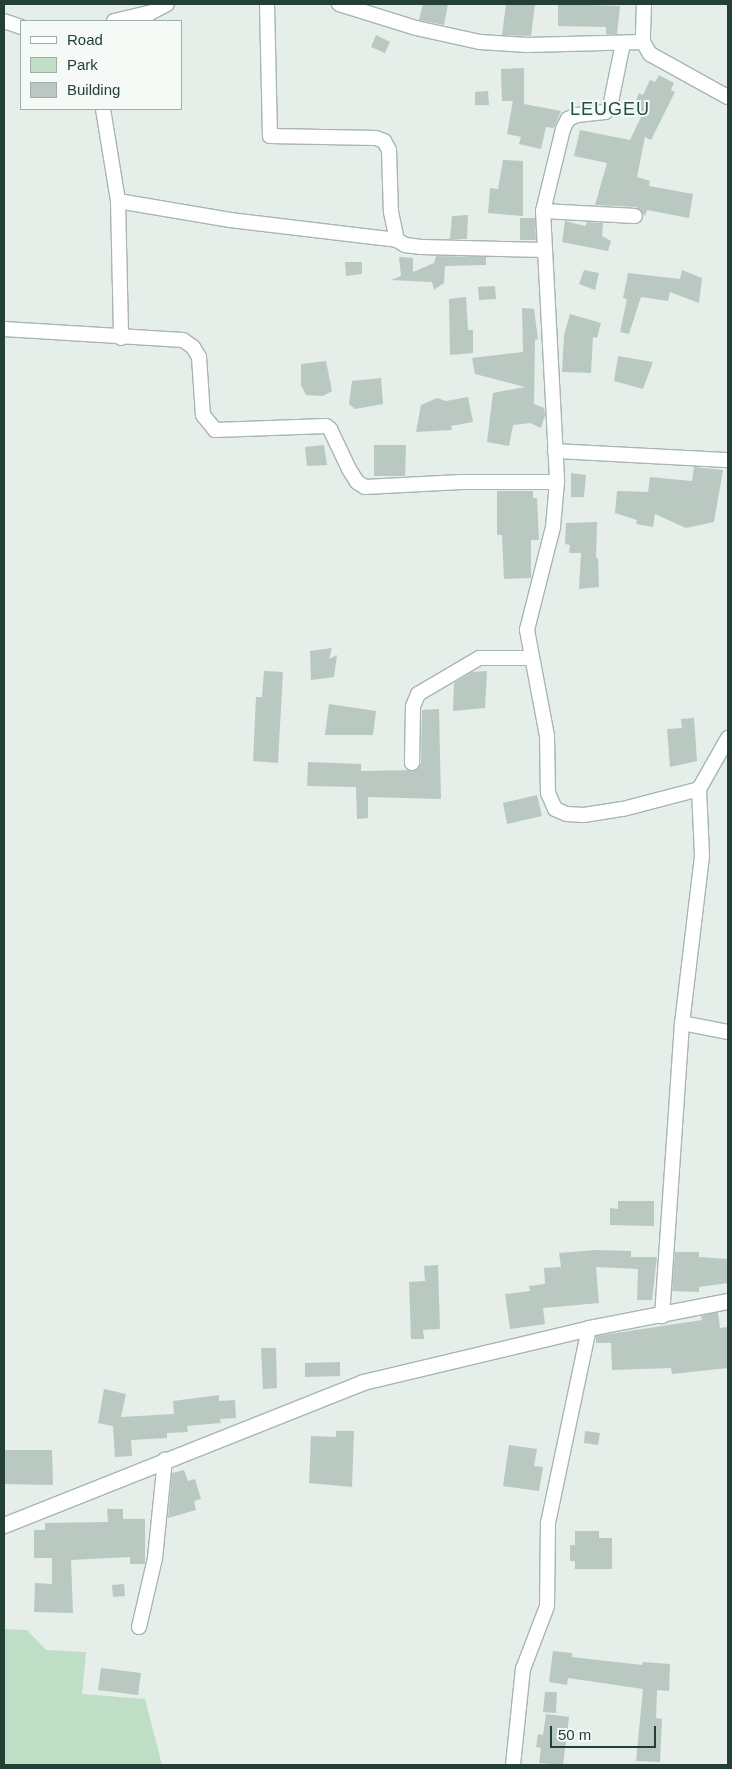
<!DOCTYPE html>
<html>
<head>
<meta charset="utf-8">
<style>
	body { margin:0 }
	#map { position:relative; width:732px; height:1769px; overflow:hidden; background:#e5eee9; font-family:Arial,sans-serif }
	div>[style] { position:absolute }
	.green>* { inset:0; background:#bedec5 }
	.building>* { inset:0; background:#bac8c2 }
	.roads { filter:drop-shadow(1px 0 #a7b6b0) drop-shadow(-1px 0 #a7b6b0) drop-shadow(0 1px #a7b6b0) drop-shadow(0 -1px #a7b6b0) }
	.street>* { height:14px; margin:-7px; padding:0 7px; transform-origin:7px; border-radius:7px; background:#fff }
	.secondary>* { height:15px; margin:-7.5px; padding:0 7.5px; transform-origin:7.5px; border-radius:7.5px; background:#fff }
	span { translate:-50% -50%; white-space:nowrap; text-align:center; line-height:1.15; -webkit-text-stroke:4px #f5faf7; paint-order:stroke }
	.quarter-label { font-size:18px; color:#205142; letter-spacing:1px }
	.frame { position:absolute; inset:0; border:5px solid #243f36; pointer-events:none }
	.legend { position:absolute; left:20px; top:20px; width:162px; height:90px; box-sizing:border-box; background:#f5faf7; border:1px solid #a1afaa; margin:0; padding:6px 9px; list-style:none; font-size:15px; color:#243f36 }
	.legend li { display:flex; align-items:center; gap:10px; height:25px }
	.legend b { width:25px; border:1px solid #a1afaa }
	.scale { position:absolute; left:550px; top:1726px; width:106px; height:22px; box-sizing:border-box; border:2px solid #243f36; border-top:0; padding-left:6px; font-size:15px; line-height:18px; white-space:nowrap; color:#243f36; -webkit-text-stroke:4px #f5faf7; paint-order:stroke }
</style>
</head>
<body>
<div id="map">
	<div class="green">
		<div style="clip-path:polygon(4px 1629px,27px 1630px,46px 1650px,86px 1652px,82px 1694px,145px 1699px,162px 1765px,4px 1765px)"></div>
	</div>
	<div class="building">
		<div style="clip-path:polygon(423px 4px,448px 4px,444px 25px,419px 20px)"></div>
		<div style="clip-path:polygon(506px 4px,535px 4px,531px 36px,502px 35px)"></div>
		<div style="clip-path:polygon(558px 4px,620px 6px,617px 34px,606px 34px,606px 27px,558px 26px)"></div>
		<div style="clip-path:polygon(376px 35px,390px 42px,385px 53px,371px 47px)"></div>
		<div style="clip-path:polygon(524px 68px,524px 104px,561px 111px,554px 128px,546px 127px,541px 149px,519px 144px,521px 137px,507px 134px,513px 101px,502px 101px,501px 69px)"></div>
		<div style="clip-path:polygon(659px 75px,674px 83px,671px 90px,675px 92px,651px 140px,645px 137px,637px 177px,650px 181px,649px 186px,693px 194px,689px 218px,647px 210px,645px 216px,636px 207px,595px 205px,607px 163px,574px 156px,580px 130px,630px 140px,642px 115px,632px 110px,639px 93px,643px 95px,650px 80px,655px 82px)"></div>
		<div style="clip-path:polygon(488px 91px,489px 105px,475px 105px,475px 92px)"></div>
		<div style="clip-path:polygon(503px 160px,523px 161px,523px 216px,488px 213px,490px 188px,498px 189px)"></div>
		<div style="clip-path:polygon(468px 215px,467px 239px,450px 239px,452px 216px)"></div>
		<div style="clip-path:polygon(520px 218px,535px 218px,536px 240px,520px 240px)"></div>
		<div style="clip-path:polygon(565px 221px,585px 226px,587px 222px,603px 223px,602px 236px,611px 241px,608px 251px,562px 242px)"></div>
		<div style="clip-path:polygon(436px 256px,486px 257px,486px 265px,445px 266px,444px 283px,434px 290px,432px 282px,391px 280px,401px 276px,399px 257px,413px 258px,413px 272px,434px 263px)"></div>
		<div style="clip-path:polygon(345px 262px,362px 262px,362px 274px,346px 276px)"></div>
		<div style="clip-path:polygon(584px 270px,599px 273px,595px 290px,579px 284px)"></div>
		<div style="clip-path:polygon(682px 270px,702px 278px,699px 303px,670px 292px,668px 301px,641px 297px,629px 334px,620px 332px,627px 299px,623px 298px,628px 273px,680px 279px)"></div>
		<div style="clip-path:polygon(495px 286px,496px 299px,479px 300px,478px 287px)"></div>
		<div style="clip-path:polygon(466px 297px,468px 330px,473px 330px,473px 353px,450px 355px,449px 299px)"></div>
		<div style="clip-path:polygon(522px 308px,534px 309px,538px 339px,535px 340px,534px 404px,544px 408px,545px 415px,541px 428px,530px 423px,513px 425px,509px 446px,487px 442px,493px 393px,525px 387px,475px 374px,472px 358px,523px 352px)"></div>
		<div style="clip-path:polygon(570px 314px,601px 323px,597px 338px,593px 337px,591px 373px,562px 372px,564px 335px)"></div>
		<div style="clip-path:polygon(618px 356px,653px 362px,643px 389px,614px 381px)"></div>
		<div style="clip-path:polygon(326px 361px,332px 391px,323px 396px,306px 395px,301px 385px,301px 364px)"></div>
		<div style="clip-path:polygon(381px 378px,383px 404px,355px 409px,349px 404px,352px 381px)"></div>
		<div style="clip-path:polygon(468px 397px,473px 422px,451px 426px,452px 430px,416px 432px,421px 405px,437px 398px,446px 401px)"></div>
		<div style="clip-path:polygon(324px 445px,327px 465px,307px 466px,305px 447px)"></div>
		<div style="clip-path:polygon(374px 445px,406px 445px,405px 476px,374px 476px)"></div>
		<div style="clip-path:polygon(694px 467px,723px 470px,714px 522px,686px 528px,655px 514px,653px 527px,636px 524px,637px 520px,615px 513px,617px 491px,648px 492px,650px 477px,692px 481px)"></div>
		<div style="clip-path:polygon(571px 473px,586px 475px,584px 497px,571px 497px)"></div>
		<div style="clip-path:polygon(497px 491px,533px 491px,533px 498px,537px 498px,539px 540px,531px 540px,531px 578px,504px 579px,502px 535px,497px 535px)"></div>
		<div style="clip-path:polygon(597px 522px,596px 558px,598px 558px,599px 587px,579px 589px,581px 553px,569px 553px,570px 545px,565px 544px,566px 523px)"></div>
		<div style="clip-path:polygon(332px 648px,329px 659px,337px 655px,334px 677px,311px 680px,310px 651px)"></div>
		<div style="clip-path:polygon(264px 671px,283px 672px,278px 763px,253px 761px,256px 697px,262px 697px)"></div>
		<div style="clip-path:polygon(487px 671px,485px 708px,453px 711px,454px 683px,472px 672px)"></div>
		<div style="clip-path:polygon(329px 704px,376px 711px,373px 735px,325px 735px)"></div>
		<div style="clip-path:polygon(439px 709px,441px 799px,368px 797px,368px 818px,357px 819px,356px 787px,307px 786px,308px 762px,361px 764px,361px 771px,417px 770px,421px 763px,422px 710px)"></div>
		<div style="clip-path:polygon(694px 718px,697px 761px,670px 767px,667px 729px,682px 728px,681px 719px)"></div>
		<div style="clip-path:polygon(537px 795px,542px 816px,507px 824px,503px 803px)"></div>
		<div style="clip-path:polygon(618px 1201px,654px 1201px,654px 1226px,610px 1225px,610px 1208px,618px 1209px)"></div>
		<div style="clip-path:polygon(596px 1250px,631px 1251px,631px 1257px,657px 1257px,652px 1300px,637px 1300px,638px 1269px,596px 1267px,599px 1303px,543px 1308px,545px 1324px,510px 1329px,505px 1294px,530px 1291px,529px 1286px,545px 1284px,544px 1268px,561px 1267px,559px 1253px)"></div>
		<div style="clip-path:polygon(675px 1252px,699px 1252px,699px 1257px,728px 1259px,728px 1283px,699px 1287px,699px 1292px,672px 1291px)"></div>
		<div style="clip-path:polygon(438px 1265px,440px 1329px,423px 1330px,424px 1339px,411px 1339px,409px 1282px,425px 1281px,424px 1266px)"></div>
		<div style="clip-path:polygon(718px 1312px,720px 1328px,728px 1327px,728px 1368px,672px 1374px,671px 1368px,612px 1370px,611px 1343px,596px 1343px,596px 1336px,702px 1320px,701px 1316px)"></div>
		<div style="clip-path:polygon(261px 1348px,276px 1348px,277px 1388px,263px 1389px)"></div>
		<div style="clip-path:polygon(340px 1362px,340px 1376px,305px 1377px,305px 1363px)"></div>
		<div style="clip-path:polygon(104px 1389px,126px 1394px,121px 1417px,174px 1414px,173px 1401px,219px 1395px,219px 1401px,235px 1400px,236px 1418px,220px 1419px,221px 1423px,187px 1426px,188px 1432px,167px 1433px,167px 1438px,131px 1440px,132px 1456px,115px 1457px,113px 1426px,98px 1423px)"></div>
		<div style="clip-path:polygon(336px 1431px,354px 1431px,352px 1487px,309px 1483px,311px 1436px,336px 1437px)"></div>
		<div style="clip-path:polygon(585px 1431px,600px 1433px,598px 1445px,584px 1443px)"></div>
		<div style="clip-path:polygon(509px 1445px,537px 1449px,534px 1466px,543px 1467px,539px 1491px,503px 1486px)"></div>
		<div style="clip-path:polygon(4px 1450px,52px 1450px,53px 1485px,4px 1484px)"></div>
		<div style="clip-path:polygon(184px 1470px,188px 1481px,195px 1479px,201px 1499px,194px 1501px,196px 1510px,168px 1518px,172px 1473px)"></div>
		<div style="clip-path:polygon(107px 1509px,123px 1509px,123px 1519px,145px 1519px,145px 1564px,130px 1564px,130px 1557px,71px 1560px,73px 1613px,34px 1612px,35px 1583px,52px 1584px,52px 1558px,34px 1558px,34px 1530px,45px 1530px,45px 1523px,108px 1522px)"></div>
		<div style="clip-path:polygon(575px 1531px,599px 1531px,599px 1538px,612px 1538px,612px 1569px,575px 1569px,575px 1561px,570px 1561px,570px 1545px,575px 1545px)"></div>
		<div style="clip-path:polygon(124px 1584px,125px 1596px,113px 1597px,112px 1585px)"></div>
		<div style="clip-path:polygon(553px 1651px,572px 1653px,572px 1657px,642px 1665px,643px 1662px,670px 1664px,669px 1691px,657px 1690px,656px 1718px,662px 1719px,660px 1762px,636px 1761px,643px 1689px,568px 1678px,567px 1685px,549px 1682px)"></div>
		<div style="clip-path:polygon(101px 1668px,141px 1673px,138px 1695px,98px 1690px)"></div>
		<div style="clip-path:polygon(545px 1692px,557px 1692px,556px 1713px,543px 1712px)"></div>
		<div style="clip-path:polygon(546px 1714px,569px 1717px,563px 1765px,539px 1763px,541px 1748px,536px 1747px,538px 1734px,543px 1735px)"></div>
	</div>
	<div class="roads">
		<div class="street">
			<div style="left:267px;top:4px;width:132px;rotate:88.7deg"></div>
			<div style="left:270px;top:136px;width:106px;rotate:1.1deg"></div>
			<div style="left:376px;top:138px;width:9px;rotate:21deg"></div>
			<div style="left:384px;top:141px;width:10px;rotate:61deg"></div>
			<div style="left:389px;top:150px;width:62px;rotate:88.2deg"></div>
			<div style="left:391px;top:212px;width:29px;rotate:78deg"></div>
			<div style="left:339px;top:4px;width:81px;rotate:17.3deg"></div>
			<div style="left:416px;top:28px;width:66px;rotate:12.3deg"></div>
			<div style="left:480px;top:42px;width:47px;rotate:3.7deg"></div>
			<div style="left:527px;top:45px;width:116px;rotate:-1.5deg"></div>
			<div style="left:644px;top:4px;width:38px;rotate:92deg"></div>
			<div style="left:643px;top:42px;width:14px;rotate:60deg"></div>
			<div style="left:650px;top:54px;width:89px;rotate:28.9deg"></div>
			<div style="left:4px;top:21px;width:18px;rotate:19deg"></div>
			<div style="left:114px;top:21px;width:37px;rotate:-13deg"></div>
			<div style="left:150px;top:13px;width:19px;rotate:-28deg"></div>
			<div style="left:623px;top:43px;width:65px;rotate:101.5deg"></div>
			<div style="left:610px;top:107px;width:7px;rotate:135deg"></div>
			<div style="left:605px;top:112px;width:28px;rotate:174deg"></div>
			<div style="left:577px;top:115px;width:10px;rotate:156deg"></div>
			<div style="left:568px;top:119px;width:11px;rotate:117deg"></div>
			<div style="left:563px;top:129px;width:84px;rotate:103.7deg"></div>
			<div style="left:543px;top:211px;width:271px;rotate:87deg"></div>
			<div style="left:557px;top:482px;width:45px;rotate:95.1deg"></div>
			<div style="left:553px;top:527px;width:106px;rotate:104.2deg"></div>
			<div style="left:527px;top:630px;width:108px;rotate:79.3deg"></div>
			<div style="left:547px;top:736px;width:57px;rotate:89deg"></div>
			<div style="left:548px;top:793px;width:17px;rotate:66deg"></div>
			<div style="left:555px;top:809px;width:13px;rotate:23deg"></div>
			<div style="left:567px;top:814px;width:17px;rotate:3deg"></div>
			<div style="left:584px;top:815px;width:39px;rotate:-9deg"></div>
			<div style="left:623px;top:809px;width:79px;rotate:-14.7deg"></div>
			<div style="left:699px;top:789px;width:67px;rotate:87.4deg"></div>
			<div style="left:702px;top:856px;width:168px;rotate:96.8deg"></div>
			<div style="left:682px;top:1023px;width:294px;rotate:93.9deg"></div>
			<div style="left:103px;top:109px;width:93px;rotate:80.7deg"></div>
			<div style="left:118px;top:201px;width:137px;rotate:88.7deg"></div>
			<div style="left:118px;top:201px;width:114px;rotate:9.6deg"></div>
			<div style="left:230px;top:220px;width:168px;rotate:6.8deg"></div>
			<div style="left:397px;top:240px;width:9px;rotate:32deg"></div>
			<div style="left:405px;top:245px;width:16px;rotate:7deg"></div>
			<div style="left:421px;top:247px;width:122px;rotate:1.4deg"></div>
			<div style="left:543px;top:211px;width:92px;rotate:3.1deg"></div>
			<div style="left:4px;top:329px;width:179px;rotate:3.5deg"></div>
			<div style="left:183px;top:340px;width:12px;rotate:35deg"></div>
			<div style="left:193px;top:347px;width:12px;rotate:59deg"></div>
			<div style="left:199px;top:357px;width:58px;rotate:86.1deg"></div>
			<div style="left:203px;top:415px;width:19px;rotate:51deg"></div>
			<div style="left:215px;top:430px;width:111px;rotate:-2.1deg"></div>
			<div style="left:326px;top:426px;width:5px;rotate:37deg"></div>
			<div style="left:330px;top:429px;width:44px;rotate:64.6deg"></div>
			<div style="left:349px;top:469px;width:15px;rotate:58deg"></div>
			<div style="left:357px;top:482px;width:9px;rotate:32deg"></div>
			<div style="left:365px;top:487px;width:96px;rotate:-3deg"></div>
			<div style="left:461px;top:482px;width:96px"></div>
			<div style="left:555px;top:451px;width:173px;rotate:3deg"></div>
			<div style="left:412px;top:763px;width:57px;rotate:-89deg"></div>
			<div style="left:413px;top:706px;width:13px;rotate:-67deg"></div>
			<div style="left:418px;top:694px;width:71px;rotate:-30.5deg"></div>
			<div style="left:479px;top:658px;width:51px"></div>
			<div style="left:699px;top:789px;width:59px;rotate:-60.4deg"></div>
			<div style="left:682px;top:1023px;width:47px;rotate:11.1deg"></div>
			<div style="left:139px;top:1627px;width:71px;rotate:-76.9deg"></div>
			<div style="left:155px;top:1558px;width:99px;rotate:-84.2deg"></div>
			<div style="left:513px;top:1765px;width:97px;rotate:-84.1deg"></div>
			<div style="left:523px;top:1669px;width:67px;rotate:-69.1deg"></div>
			<div style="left:547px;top:1606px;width:83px;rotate:-89.3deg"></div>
			<div style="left:548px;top:1523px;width:199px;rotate:-78.1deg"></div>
		</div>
		<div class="secondary">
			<div style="left:4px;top:1525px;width:386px;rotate:-21.7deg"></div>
			<div style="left:363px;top:1382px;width:232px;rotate:-13.4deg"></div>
			<div style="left:589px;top:1328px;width:142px;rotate:-11deg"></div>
		</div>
	</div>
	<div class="quarter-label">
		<span style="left:610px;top:109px">LEUGEU</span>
	</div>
	<div class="frame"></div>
	<ul class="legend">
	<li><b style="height:6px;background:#fff"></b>Road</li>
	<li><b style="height:14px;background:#bedec5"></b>Park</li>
	<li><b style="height:14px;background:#bac8c2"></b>Building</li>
	</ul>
	<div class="scale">50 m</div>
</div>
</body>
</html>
